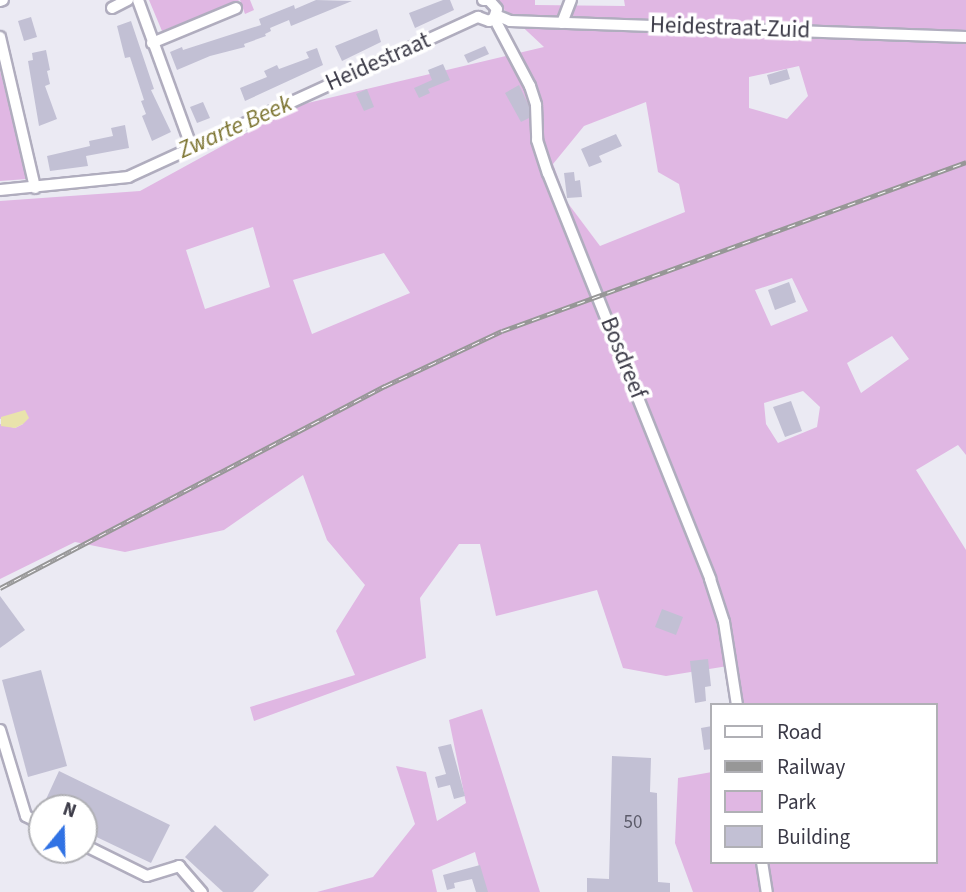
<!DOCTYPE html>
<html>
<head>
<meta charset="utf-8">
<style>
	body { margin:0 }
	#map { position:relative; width:966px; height:892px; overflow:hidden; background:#ebeaf3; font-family:"Source Sans 3",sans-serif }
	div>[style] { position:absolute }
	.green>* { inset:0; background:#e0b7e3 }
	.water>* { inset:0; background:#e9e3ac }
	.stream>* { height:2.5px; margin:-1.25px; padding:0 1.25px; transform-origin:1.25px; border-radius:1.25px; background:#e9e3ac }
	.building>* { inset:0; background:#c2c0d4 }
	.roads { filter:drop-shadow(2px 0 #b0adbe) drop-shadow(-2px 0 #b0adbe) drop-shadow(0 2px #b0adbe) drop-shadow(0 -2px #b0adbe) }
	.minor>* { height:10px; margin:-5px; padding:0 5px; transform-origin:5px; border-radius:5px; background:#fff }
	.rail>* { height:5px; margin-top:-2.5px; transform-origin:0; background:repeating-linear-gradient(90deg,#fff 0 8px,#979797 0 16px); box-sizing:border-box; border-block:2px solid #979797 }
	span { translate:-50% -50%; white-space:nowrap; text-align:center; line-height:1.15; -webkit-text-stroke:7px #fff; paint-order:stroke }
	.number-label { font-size:19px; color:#5c5b6a }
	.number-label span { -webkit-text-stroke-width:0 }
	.street-label { font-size:23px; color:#3a3946 }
	.water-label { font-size:24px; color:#7b732f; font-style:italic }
	.legend { position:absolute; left:710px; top:703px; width:228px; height:161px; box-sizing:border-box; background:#fff; border:2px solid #b0b0b5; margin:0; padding:9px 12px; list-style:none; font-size:21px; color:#3a3946 }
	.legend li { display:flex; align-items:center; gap:14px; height:35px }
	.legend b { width:35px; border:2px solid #b0b0b5 }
	.north { position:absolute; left:28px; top:794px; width:70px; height:70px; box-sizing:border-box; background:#fff; border:2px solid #b0b0b5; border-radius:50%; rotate:19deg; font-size:19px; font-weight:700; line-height:28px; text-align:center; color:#3a3946 }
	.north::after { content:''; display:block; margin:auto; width:24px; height:32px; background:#3072e4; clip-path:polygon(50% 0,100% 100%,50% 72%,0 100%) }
</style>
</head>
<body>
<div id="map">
	<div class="green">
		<div style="clip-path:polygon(149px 0,250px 0,254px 10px,245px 14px,240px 0,162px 31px)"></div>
		<div style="clip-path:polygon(evenodd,494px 0,535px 0,535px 5px,625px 6px,624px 0,966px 0,966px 455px,958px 445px,916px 470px,966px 550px,966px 892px,693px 892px,675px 843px,678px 778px,712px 772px,712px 862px,936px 862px,936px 705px,743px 705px,734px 665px,666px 676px,623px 668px,597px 590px,496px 616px,480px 544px,459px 544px,420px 598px,426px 658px,254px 721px,250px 707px,355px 675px,336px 631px,365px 585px,327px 540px,303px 475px,224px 530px,125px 552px,75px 542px,0 579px,0 424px,15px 428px,23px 424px,21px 412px,0 419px,0 201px,140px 191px,295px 106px,544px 47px,494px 0,799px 66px,808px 96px,787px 119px,749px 108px,749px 77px,799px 66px,494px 0,646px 102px,658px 172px,679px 184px,685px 212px,600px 246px,567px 202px,553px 164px,584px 126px,646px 102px,494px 0,253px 227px,270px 287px,205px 309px,186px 250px,253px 227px,494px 0,384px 253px,410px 293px,312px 334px,293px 280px,384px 253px,494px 0,792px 278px,808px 311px,771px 326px,755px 290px,792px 278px,494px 0,892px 336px,909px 359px,861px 393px,847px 363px,892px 336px,494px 0,803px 391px,820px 407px,817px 427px,778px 443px,766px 424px,764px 403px,803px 391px)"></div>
		<div style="clip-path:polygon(0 70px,27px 179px,0 181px)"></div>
		<div style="clip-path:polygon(482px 709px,540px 892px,486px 892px,475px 852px,432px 870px,437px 892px,317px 892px,373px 877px,415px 824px,396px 766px,426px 772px,437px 821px,466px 803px,449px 720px)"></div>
	</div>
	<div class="water">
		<div style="clip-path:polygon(25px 410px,29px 418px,23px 424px,15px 428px,1px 426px,1px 417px)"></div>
	</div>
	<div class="stream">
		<div style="left:7px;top:194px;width:74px;rotate:-5.4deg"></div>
	</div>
	<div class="building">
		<div style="clip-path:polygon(316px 0,352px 1px,291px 26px,289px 20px,270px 28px,271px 31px,265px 34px,266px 36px,244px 44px,245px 47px,210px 56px,177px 70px,170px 52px,182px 47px,183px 50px,261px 25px,259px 19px,294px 5px,295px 9px)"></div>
		<div style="clip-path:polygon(443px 0,450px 0,454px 10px,415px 28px,409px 13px)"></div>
		<div style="clip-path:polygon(31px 17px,37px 37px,24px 41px,18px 21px)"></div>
		<div style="clip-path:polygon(131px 21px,154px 89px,151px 90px,171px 132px,152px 141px,142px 116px,146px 114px,141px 101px,144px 100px,130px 57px,125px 58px,117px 26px)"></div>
		<div style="clip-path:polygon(377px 29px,381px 42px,342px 61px,335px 46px)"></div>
		<div style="clip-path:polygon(485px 46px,489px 54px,468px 63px,464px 55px)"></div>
		<div style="clip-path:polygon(317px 48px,323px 65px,245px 101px,240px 88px,267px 77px,264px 71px,277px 65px,279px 69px,309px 58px,306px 52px)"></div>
		<div style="clip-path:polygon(46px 50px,50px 70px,47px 71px,50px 84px,45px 86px,57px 119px,39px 126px,28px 61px,33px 60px,32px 53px)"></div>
		<div style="clip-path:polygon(443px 64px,450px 80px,428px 89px,430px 93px,419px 98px,414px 88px,432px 80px,428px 70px)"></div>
		<div style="clip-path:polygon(787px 69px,790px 79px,770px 85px,767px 75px)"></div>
		<div style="clip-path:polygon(519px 85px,529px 106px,529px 118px,521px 122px,505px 93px)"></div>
		<div style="clip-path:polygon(367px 89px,374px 107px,364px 111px,356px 94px)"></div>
		<div style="clip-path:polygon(203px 102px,210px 118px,197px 123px,190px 107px)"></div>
		<div style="clip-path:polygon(125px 125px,129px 148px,86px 156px,88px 166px,50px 171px,47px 156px,90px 146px,89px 141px,113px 136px,111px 128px)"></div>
		<div style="clip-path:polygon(616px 134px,622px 146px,599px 156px,602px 162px,589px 167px,581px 149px)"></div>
		<div style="clip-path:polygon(574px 172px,575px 181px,580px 180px,582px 197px,567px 198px,564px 173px)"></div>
		<div style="clip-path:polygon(789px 282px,796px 302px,775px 310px,768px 290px)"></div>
		<div style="clip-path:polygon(791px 401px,802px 431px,785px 437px,773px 407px)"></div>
		<div style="clip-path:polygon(0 596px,25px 630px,0 648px)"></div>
		<div style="clip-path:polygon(662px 609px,683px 617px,676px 635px,655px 627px)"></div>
		<div style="clip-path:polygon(708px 659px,711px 686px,705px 687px,706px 701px,695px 703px,690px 661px)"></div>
		<div style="clip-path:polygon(41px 670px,67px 766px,28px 777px,2px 680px)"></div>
		<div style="clip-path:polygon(712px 726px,712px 749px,704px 750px,701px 728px)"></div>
		<div style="clip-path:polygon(451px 744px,465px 796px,454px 799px,450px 785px,438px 788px,435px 777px,446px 774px,438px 747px)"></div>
		<div style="clip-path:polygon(612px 756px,651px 758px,650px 792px,657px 793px,658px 882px,670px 883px,670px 892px,587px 892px,587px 878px,609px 879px)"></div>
		<div style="clip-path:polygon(59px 771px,170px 825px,151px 863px,84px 831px,84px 808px,42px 808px)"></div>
		<div style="clip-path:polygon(215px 825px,269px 875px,253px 892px,223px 892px,185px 857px)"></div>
		<div style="clip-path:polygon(480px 865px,488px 892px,476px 892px,472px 879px,454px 883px,455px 888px,447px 890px,443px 875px)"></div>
	</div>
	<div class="roads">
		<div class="minor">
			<div style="left:138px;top:0;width:155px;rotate:70deg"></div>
			<div style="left:0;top:1px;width:3px;rotate:-18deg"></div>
			<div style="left:112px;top:8px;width:18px;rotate:-27deg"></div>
			<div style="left:496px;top:15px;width:15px;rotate:23deg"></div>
			<div style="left:510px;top:21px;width:456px;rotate:2deg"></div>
			<div style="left:494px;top:18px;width:77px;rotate:62.1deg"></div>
			<div style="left:530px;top:86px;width:20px;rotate:72deg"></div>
			<div style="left:536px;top:105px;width:35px;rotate:88deg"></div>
			<div style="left:537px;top:140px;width:35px;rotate:72deg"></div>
			<div style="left:548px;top:173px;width:437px;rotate:68.2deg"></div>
			<div style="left:710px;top:579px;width:45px;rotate:72deg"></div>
			<div style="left:724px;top:622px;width:84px;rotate:81.1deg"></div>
			<div style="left:562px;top:23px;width:25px;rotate:-69deg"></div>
			<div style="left:0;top:37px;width:155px;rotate:76.9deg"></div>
			<div style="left:152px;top:43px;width:91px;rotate:-22.6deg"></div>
			<div style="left:0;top:190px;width:129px;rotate:-5.8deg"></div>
			<div style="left:128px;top:177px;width:385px;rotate:-24.6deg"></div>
			<div style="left:478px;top:17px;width:12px;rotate:20deg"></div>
			<div style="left:489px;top:21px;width:6px;rotate:-31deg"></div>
			<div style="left:494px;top:18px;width:9px;rotate:-72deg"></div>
			<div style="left:497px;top:9px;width:12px;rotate:-132deg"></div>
			<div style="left:489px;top:0;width:6px;rotate:180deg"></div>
			<div style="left:0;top:730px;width:90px;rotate:73.2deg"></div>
			<div style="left:26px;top:816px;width:18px;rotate:27deg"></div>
			<div style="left:84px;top:845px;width:70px;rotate:26.2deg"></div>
			<div style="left:147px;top:876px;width:34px;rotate:-17deg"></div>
			<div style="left:179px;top:866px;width:35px;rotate:49deg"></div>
			<div style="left:762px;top:862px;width:30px;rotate:81deg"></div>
		</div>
	</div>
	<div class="rail">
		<div style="left:0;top:588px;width:435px;rotate:-27.7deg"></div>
		<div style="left:385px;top:386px;width:129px;rotate:-25.2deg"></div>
		<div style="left:502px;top:331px;width:494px;rotate:-20deg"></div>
	</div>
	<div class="number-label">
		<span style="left:633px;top:823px">50</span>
	</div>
	<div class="street-label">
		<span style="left:730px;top:28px;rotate:2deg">Heidestraat-Zuid</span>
		<span style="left:378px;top:62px;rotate:-24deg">Heidestraat</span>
		<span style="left:623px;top:358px;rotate:68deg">Bosdreef</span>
	</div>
	<div class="water-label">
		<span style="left:235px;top:127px;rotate:-24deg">Zwarte Beek</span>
	</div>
	<ul class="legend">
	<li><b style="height:9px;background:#fff"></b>Road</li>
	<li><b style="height:9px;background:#979797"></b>Railway</li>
	<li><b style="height:19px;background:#e0b7e3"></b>Park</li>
	<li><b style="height:19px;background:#c2c0d4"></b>Building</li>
	</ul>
	<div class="north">N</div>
</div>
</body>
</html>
